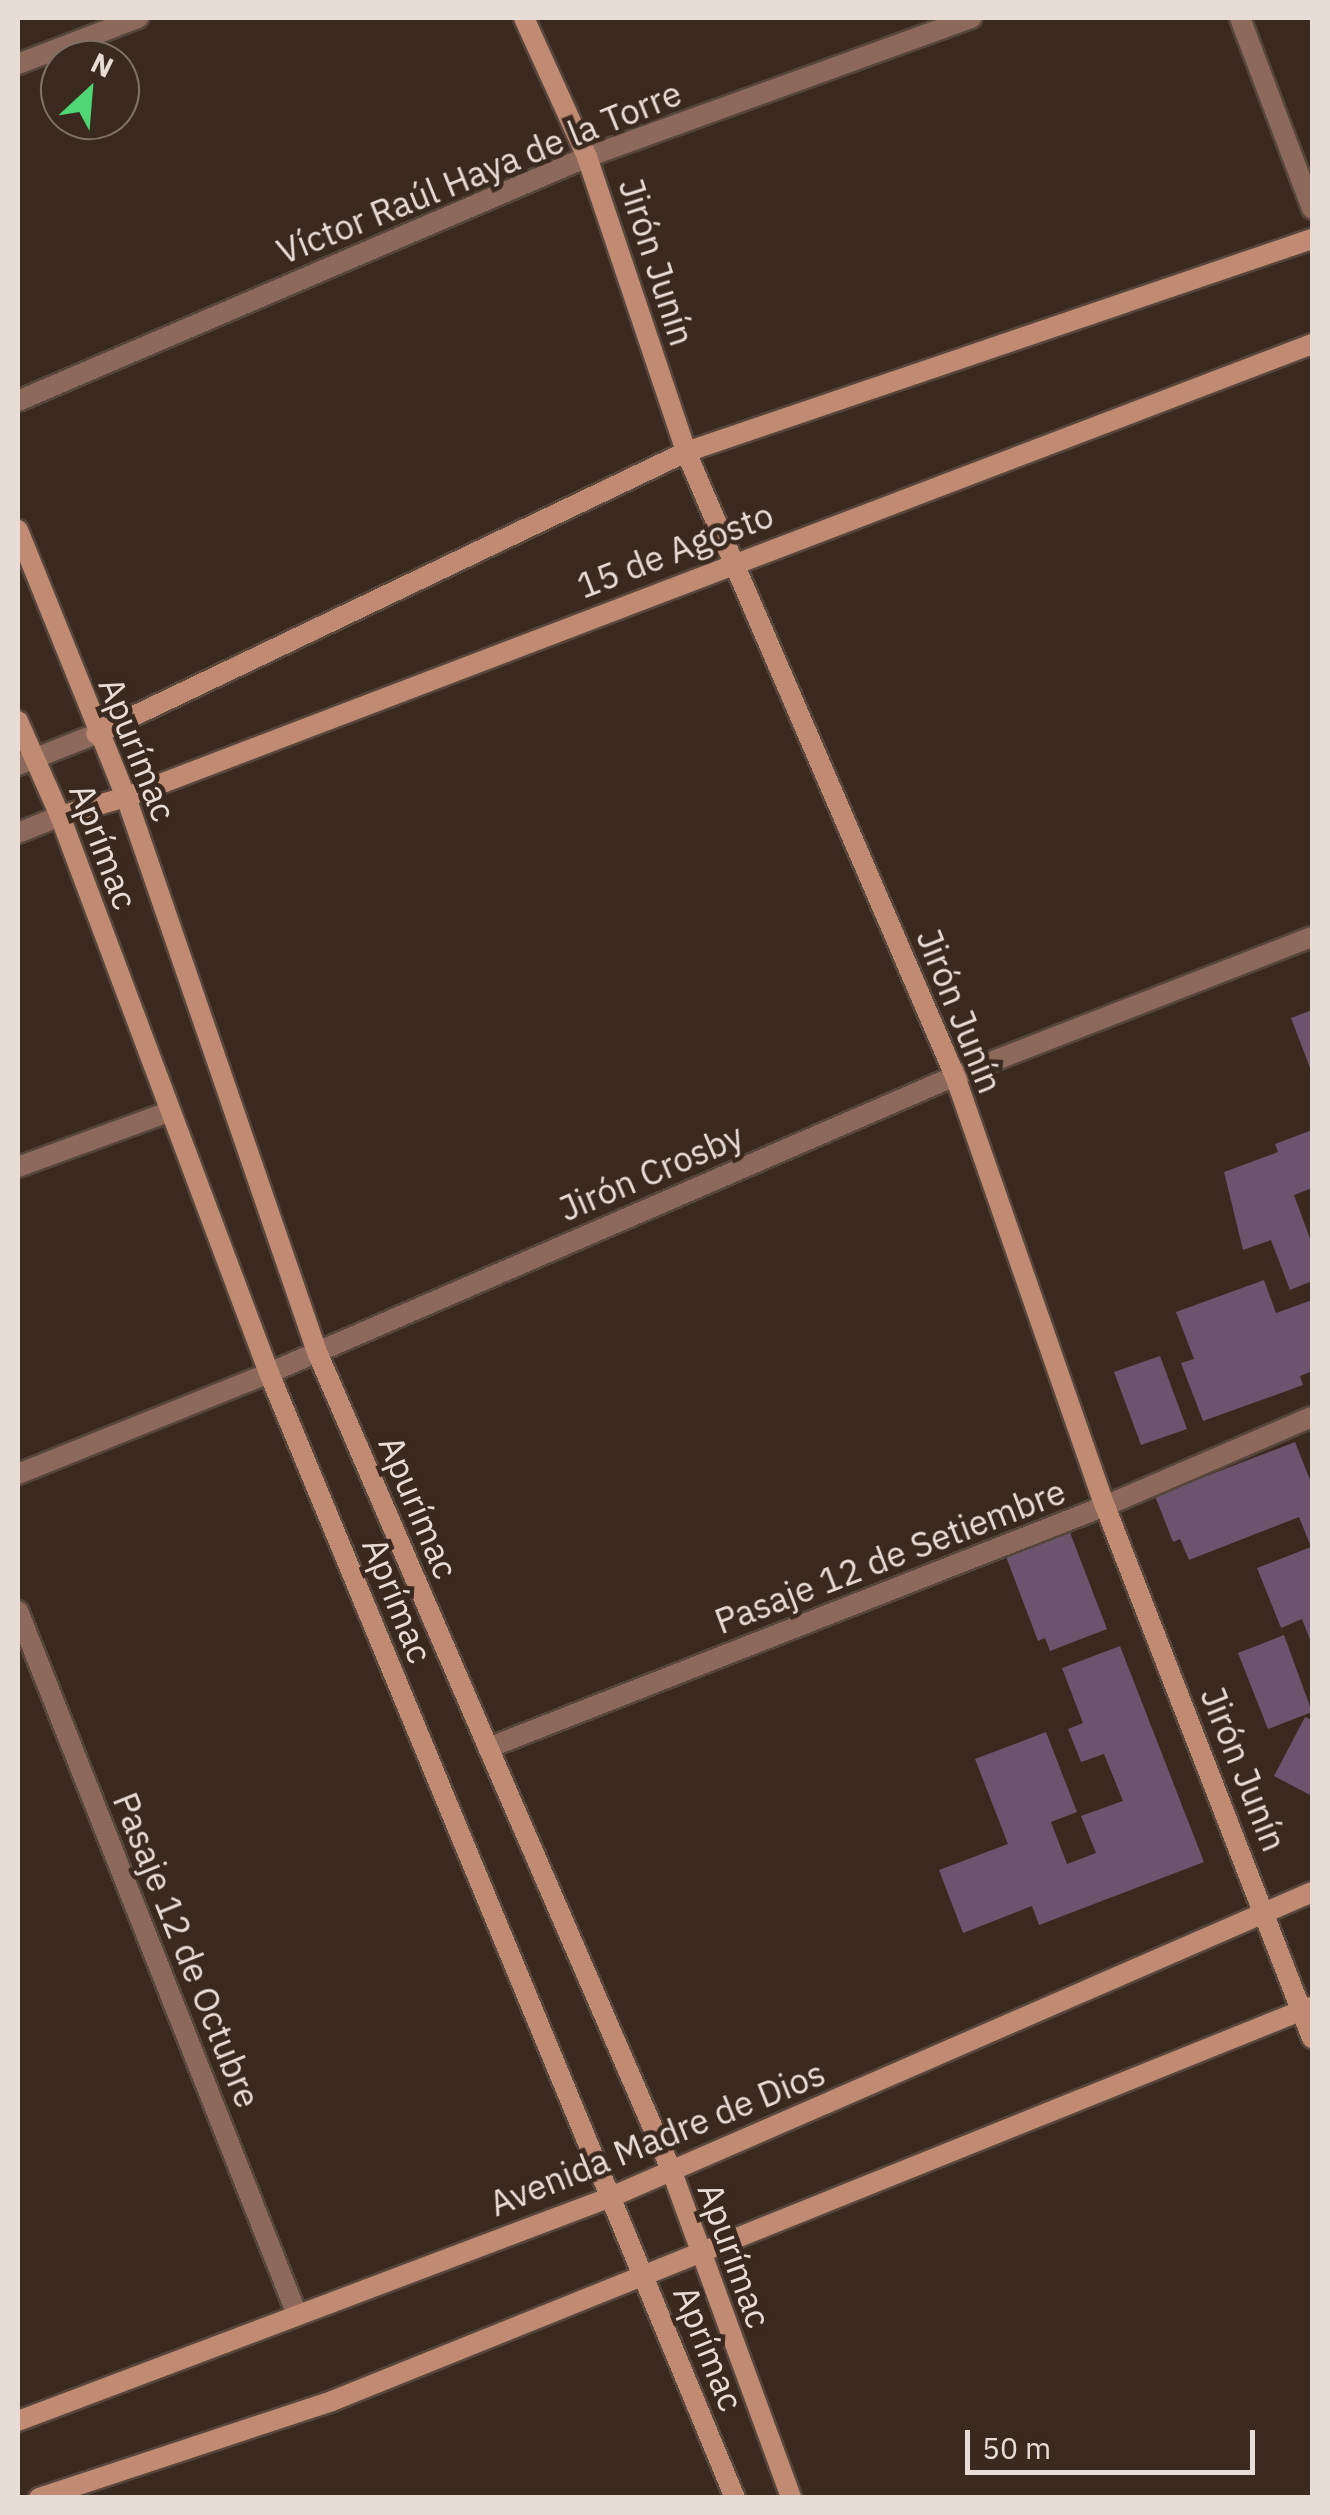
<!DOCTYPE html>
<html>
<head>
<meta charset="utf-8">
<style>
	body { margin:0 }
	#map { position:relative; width:1330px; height:2515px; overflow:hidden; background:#3a291f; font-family:"IBM Plex Sans",sans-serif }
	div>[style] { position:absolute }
	.building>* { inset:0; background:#6c546f }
	.roads { filter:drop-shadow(2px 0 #56463c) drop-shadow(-2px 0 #56463c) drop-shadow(0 2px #56463c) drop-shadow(0 -2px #56463c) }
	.street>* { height:20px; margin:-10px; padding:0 10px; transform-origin:10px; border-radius:10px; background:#8c695b }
	.secondary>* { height:20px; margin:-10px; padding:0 10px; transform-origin:10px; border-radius:10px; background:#c18a73 }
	span { translate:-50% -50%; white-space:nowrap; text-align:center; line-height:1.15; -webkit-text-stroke:9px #3a291f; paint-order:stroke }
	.street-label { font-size:35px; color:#e8dcd6 }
	.frame { position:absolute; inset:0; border:20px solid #e8dcd6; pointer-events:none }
	.north { position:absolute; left:40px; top:40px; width:100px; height:100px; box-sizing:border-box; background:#3a291f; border:2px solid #807168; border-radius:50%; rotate:26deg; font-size:28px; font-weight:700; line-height:40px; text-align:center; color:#e8dcd6 }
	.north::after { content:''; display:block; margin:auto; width:35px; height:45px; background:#4fd675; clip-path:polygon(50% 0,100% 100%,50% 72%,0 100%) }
	.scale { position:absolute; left:965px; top:2430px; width:290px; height:45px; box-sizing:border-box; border:5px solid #e8dcd6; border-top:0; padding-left:12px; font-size:30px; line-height:35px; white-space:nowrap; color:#e8dcd6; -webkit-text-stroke:8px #3a291f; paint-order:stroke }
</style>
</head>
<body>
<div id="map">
	<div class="building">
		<div style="clip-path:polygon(1312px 1010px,1312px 1073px,1291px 1018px)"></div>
		<div style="clip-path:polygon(1312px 1130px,1312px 1188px,1294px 1195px,1312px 1244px,1312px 1281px,1290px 1290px,1271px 1240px,1243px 1250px,1224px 1172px,1278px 1152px,1275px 1144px)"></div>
		<div style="clip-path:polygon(1264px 1280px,1276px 1313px,1312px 1300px,1312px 1371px,1300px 1376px,1303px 1385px,1203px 1421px,1181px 1363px,1194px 1359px,1176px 1312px)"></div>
		<div style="clip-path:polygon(1160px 1356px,1187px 1429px,1141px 1445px,1114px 1372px)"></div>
		<div style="clip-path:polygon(1295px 1442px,1312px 1485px,1312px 1645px,1302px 1619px,1281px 1628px,1257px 1568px,1311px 1547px,1299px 1517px,1189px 1560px,1180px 1539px,1173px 1542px,1155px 1496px)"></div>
		<div style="clip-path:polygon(1069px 1530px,1107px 1629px,1050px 1651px,1045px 1638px,1038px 1641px,1005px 1554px)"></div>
		<div style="clip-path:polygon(1284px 1635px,1312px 1712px,1268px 1729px,1238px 1653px)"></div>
		<div style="clip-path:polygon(1120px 1646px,1204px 1862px,1039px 1925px,1032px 1906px,963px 1933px,939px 1870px,1008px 1844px,975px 1759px,1046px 1732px,1077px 1812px,1051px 1822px,1067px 1864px,1096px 1853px,1081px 1816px,1123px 1801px,1104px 1754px,1081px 1762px,1068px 1729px,1083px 1723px,1062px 1668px)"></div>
		<div style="clip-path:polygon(1305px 1717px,1312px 1720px,1312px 1796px,1274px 1776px)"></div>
	</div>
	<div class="roads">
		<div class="street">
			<div style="left:1240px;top:18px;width:204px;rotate:69.3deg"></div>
			<div style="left:18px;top:64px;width:129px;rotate:-21deg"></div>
			<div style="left:18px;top:401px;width:619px;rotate:-23.21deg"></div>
			<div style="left:587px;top:157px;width:409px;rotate:-19.9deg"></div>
			<div style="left:18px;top:765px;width:84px;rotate:-21.7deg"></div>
			<div style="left:18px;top:833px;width:45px;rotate:-22deg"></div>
			<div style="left:18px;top:1167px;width:160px;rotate:-20.1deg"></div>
			<div style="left:18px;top:1474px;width:271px;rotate:-21.9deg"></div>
			<div style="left:269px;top:1373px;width:748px;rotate:-23.41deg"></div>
			<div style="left:955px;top:1076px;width:383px;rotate:-21.3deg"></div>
			<div style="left:18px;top:1611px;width:754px;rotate:68.37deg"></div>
			<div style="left:488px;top:1748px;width:663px;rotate:-21.42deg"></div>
			<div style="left:1105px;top:1506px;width:225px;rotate:-23.3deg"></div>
		</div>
		<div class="secondary">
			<div style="left:524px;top:18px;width:153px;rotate:65.6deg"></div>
			<div style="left:587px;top:157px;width:311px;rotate:71.4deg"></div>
			<div style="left:686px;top:452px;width:680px;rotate:66.68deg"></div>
			<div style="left:955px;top:1076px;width:455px;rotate:70.8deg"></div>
			<div style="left:1105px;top:1506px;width:571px;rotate:68.74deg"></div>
			<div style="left:18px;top:530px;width:288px;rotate:68deg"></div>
			<div style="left:126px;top:797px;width:587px;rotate:71.01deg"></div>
			<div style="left:317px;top:1352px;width:894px;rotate:66.59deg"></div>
			<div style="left:672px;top:2172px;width:347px;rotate:69.9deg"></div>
			<div style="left:18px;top:721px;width:104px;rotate:66.1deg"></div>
			<div style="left:60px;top:816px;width:595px;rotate:69.43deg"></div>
			<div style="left:269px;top:1373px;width:1218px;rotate:67.5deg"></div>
			<div style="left:96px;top:734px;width:654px;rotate:-25.55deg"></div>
			<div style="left:686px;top:452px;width:661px;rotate:-18.79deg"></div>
			<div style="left:60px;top:816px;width:69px;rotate:-16.1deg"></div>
			<div style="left:126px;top:797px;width:1270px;rotate:-20.9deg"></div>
			<div style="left:18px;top:2421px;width:634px;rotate:-20.69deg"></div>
			<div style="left:611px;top:2197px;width:764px;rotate:-23.51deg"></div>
			<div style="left:39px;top:2498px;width:309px;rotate:-18.3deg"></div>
			<div style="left:332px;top:2401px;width:1054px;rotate:-21.94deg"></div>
		</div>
	</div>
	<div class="street-label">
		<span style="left:479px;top:172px;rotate:-22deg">Víctor Raúl Haya de la Torre</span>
		<span style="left:657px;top:262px;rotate:72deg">Jirón Junín</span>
		<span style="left:675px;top:550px;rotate:-21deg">15 de Agosto</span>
		<span style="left:138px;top:749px;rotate:68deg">Apurímac</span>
		<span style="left:104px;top:846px;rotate:69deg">Aprímac</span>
		<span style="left:960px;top:1011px;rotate:68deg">Jirón Junín</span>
		<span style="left:651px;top:1172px;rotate:-23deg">Jirón Crosby</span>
		<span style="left:419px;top:1507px;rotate:67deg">Apurímac</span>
		<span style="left:890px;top:1556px;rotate:-21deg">Pasaje 12 de Setiembre</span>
		<span style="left:398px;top:1600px;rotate:68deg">Aprímac</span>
		<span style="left:1244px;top:1769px;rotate:68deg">Jirón Junín</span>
		<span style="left:187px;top:1950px;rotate:68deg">Pasaje 12 de Octubre</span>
		<span style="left:657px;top:2138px;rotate:-22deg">Avenida Madre de Dios</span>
		<span style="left:735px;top:2255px;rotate:70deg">Apurímac</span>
		<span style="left:709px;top:2348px;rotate:68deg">Aprímac</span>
	</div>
	<div class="frame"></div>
	<div class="north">N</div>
	<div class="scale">50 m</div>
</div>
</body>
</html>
